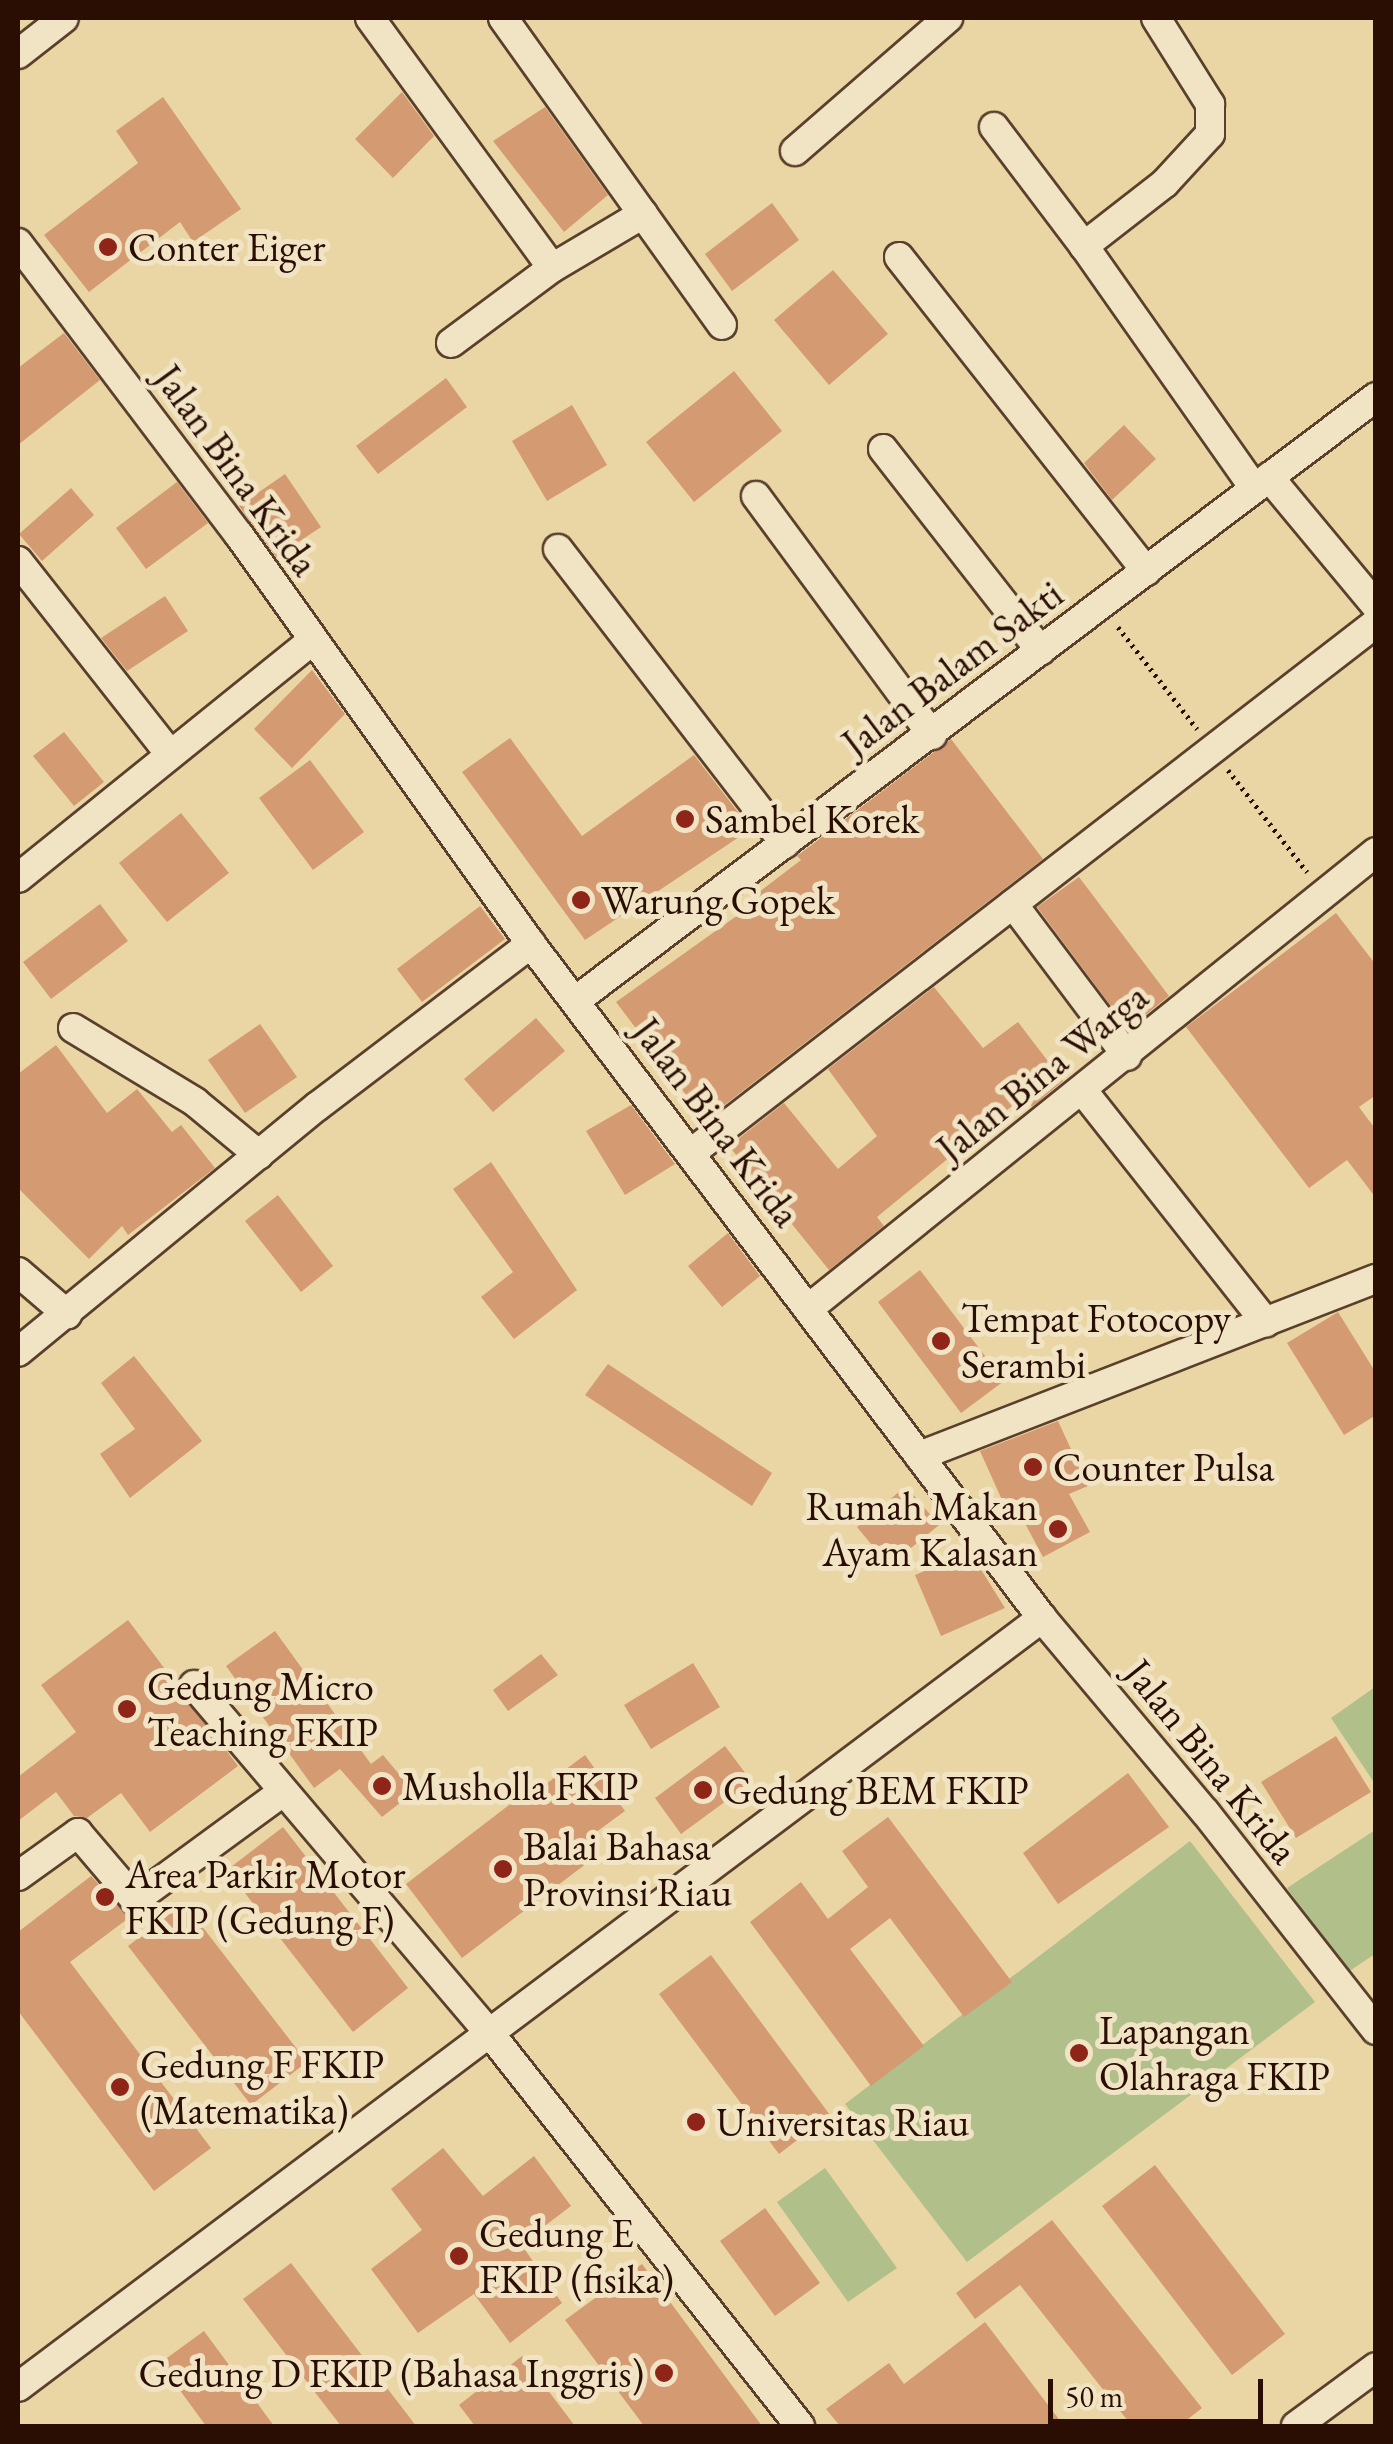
<!DOCTYPE html>
<html>
<head>
<meta charset="utf-8">
<style>
	body { margin:0 }
	#map { position:relative; width:1393px; height:2444px; overflow:hidden; background:#ead6a5; font-family:"EB Garamond",serif }
	div>[style] { position:absolute }
	.green>* { inset:0; background:#b1bf8b }
	.building>* { inset:0; background:#d49a72 }
	.path>* { height:5px; margin-top:-2.5px; transform-origin:0; background:repeating-linear-gradient(90deg,#2a0e03 0 2.5px,transparent 0 7.5px) }
	.roads { filter:drop-shadow(2px 0 #5a402c) drop-shadow(-2px 0 #5a402c) drop-shadow(0 2px #5a402c) drop-shadow(0 -2px #5a402c) }
	.minor>* { height:28px; margin:-14px; padding:0 14px; transform-origin:14px; border-radius:14px; background:#f1e4c4 }
	.dots>* { width:28px; height:28px; translate:-50% -50%; box-sizing:border-box; border:5px solid #f1e4c4; border-radius:50% }
	span { translate:-50% -50%; white-space:nowrap; text-align:center; line-height:1.15; -webkit-text-stroke:10px #f1e4c4; paint-order:stroke }
	.poi-label { font-size:40px; color:#2a0e03 }
	.left { translate:0 -50%; text-align:left }
	.right { translate:-100% -50%; text-align:right }
	.street-label { font-size:40px; color:#2a0e03 }
	.frame { position:absolute; inset:0; border:20px solid #2a0e03; pointer-events:none }
	.scale { position:absolute; left:1048px; top:2379px; width:215px; height:45px; box-sizing:border-box; border:5px solid #2a0e03; border-top:0; padding-left:12px; font-size:30px; line-height:35px; white-space:nowrap; color:#2a0e03; -webkit-text-stroke:8px #f1e4c4; paint-order:stroke }
</style>
</head>
<body>
<div id="map">
	<div class="green">
		<div style="clip-path:polygon(1375px 1687px,1375px 1784px,1331px 1718px)"></div>
		<div style="clip-path:polygon(1375px 1830px,1375px 1954px,1348px 1972px,1287px 1888px)"></div>
		<div style="clip-path:polygon(1190px 1841px,1315px 2002px,967px 2262px,845px 2104px)"></div>
		<div style="clip-path:polygon(825px 2168px,897px 2268px,848px 2302px,777px 2202px)"></div>
	</div>
	<div class="building">
		<div style="clip-path:polygon(402px 92px,434px 136px,393px 178px,355px 139px)"></div>
		<div style="clip-path:polygon(163px 97px,241px 209px,193px 242px,180px 222px,89px 292px,44px 235px,138px 163px,116px 131px)"></div>
		<div style="clip-path:polygon(545px 107px,608px 195px,564px 232px,493px 141px)"></div>
		<div style="clip-path:polygon(772px 203px,799px 240px,732px 291px,705px 254px)"></div>
		<div style="clip-path:polygon(833px 270px,888px 334px,829px 385px,774px 320px)"></div>
		<div style="clip-path:polygon(64px 333px,100px 380px,18px 445px,18px 368px)"></div>
		<div style="clip-path:polygon(734px 371px,782px 431px,694px 502px,646px 442px)"></div>
		<div style="clip-path:polygon(446px 378px,467px 407px,378px 474px,356px 446px)"></div>
		<div style="clip-path:polygon(572px 405px,607px 465px,547px 501px,512px 441px)"></div>
		<div style="clip-path:polygon(1124px 425px,1156px 459px,1112px 500px,1084px 463px)"></div>
		<div style="clip-path:polygon(285px 474px,321px 527px,276px 557px,239px 506px)"></div>
		<div style="clip-path:polygon(177px 482px,208px 523px,146px 569px,116px 528px)"></div>
		<div style="clip-path:polygon(71px 488px,94px 515px,42px 561px,19px 534px)"></div>
		<div style="clip-path:polygon(165px 596px,188px 631px,127px 671px,101px 638px)"></div>
		<div style="clip-path:polygon(312px 670px,345px 714px,292px 768px,254px 729px)"></div>
		<div style="clip-path:polygon(64px 732px,104px 782px,74px 806px,33px 756px)"></div>
		<div style="clip-path:polygon(510px 738px,582px 836px,694px 755px,751px 829px,585px 940px,462px 772px)"></div>
		<div style="clip-path:polygon(951px 739px,1043px 859px,705px 1120px,616px 1002px,759px 900px,755px 895px,801px 860px,797px 856px)"></div>
		<div style="clip-path:polygon(310px 760px,364px 832px,313px 870px,259px 798px)"></div>
		<div style="clip-path:polygon(181px 813px,229px 873px,167px 922px,119px 863px)"></div>
		<div style="clip-path:polygon(1079px 877px,1169px 996px,1128px 1029px,1037px 907px)"></div>
		<div style="clip-path:polygon(100px 904px,128px 941px,51px 999px,23px 962px)"></div>
		<div style="clip-path:polygon(480px 906px,505px 939px,422px 1002px,397px 969px)"></div>
		<div style="clip-path:polygon(1336px 913px,1376px 965px,1376px 1095px,1359px 1107px,1376px 1130px,1376px 1198px,1347px 1160px,1309px 1188px,1186px 1027px)"></div>
		<div style="clip-path:polygon(934px 987px,983px 1048px,1018px 1022px,1063px 1081px,1032px 1107px,1024px 1096px,877px 1217px,884px 1226px,829px 1270px,729px 1146px,784px 1103px,838px 1169px,877px 1136px,828px 1069px)"></div>
		<div style="clip-path:polygon(536px 1018px,565px 1051px,493px 1112px,464px 1079px)"></div>
		<div style="clip-path:polygon(260px 1024px,297px 1077px,245px 1113px,208px 1060px)"></div>
		<div style="clip-path:polygon(56px 1045px,107px 1113px,137px 1089px,172px 1132px,181px 1125px,215px 1168px,128px 1235px,122px 1226px,89px 1259px,18px 1188px,18px 1074px)"></div>
		<div style="clip-path:polygon(631px 1105px,675px 1164px,625px 1195px,586px 1131px)"></div>
		<div style="clip-path:polygon(491px 1162px,577px 1290px,514px 1339px,481px 1297px,513px 1272px,453px 1189px)"></div>
		<div style="clip-path:polygon(278px 1195px,333px 1266px,301px 1292px,245px 1221px)"></div>
		<div style="clip-path:polygon(728px 1233px,760px 1276px,722px 1307px,688px 1266px)"></div>
		<div style="clip-path:polygon(920px 1270px,1004px 1381px,961px 1413px,878px 1302px)"></div>
		<div style="clip-path:polygon(1338px 1312px,1376px 1373px,1376px 1415px,1344px 1435px,1287px 1343px)"></div>
		<div style="clip-path:polygon(134px 1356px,202px 1441px,130px 1498px,100px 1454px,135px 1429px,101px 1383px)"></div>
		<div style="clip-path:polygon(608px 1364px,772px 1473px,752px 1506px,585px 1395px)"></div>
		<div style="clip-path:polygon(1058px 1421px,1088px 1486px,1069px 1494px,1090px 1532px,1043px 1557px,1021px 1516px,1011px 1520px,980px 1451px)"></div>
		<div style="clip-path:polygon(906px 1486px,939px 1525px,889px 1566px,857px 1527px)"></div>
		<div style="clip-path:polygon(970px 1552px,1005px 1608px,941px 1636px,915px 1575px)"></div>
		<div style="clip-path:polygon(128px 1620px,238px 1766px,150px 1832px,121px 1793px,87px 1818px,74px 1816px,56px 1792px,18px 1821px,18px 1777px,76px 1732px,41px 1685px)"></div>
		<div style="clip-path:polygon(275px 1631px,371px 1764px,383px 1755px,414px 1792px,382px 1817px,340px 1769px,314px 1788px,226px 1666px)"></div>
		<div style="clip-path:polygon(541px 1654px,558px 1675px,508px 1711px,493px 1690px)"></div>
		<div style="clip-path:polygon(693px 1663px,720px 1707px,651px 1749px,624px 1705px)"></div>
		<div style="clip-path:polygon(1336px 1736px,1371px 1792px,1296px 1838px,1261px 1782px)"></div>
		<div style="clip-path:polygon(725px 1746px,752px 1782px,681px 1834px,655px 1798px)"></div>
		<div style="clip-path:polygon(585px 1755px,625px 1811px,588px 1838px,599px 1854px,462px 1958px,406px 1884px,543px 1779px,546px 1784px)"></div>
		<div style="clip-path:polygon(1128px 1773px,1169px 1827px,1058px 1904px,1023px 1853px)"></div>
		<div style="clip-path:polygon(888px 1817px,1012px 1982px,964px 2017px,890px 1918px,850px 1949px,924px 2046px,871px 2086px,750px 1922px,801px 1882px,828px 1919px,868px 1887px,842px 1851px)"></div>
		<div style="clip-path:polygon(283px 1827px,408px 1988px,353px 2032px,227px 1870px)"></div>
		<div style="clip-path:polygon(91px 1876px,130px 1917px,70px 1962px,211px 2148px,154px 2191px,18px 2011px,18px 1932px)"></div>
		<div style="clip-path:polygon(184px 1903px,307px 2062px,251px 2105px,128px 1946px)"></div>
		<div style="clip-path:polygon(711px 1955px,830px 2115px,779px 2154px,659px 1994px)"></div>
		<div style="clip-path:polygon(443px 2148px,483px 2196px,534px 2156px,571px 2206px,521px 2244px,562px 2303px,510px 2343px,474px 2294px,418px 2333px,371px 2269px,422px 2230px,391px 2189px)"></div>
		<div style="clip-path:polygon(1155px 2165px,1285px 2334px,1232px 2375px,1102px 2206px)"></div>
		<div style="clip-path:polygon(765px 2208px,820px 2283px,775px 2316px,720px 2241px)"></div>
		<div style="clip-path:polygon(1052px 2220px,1202px 2408px,1179px 2426px,1132px 2426px,1020px 2285px,975px 2319px,956px 2293px)"></div>
		<div style="clip-path:polygon(291px 2263px,407px 2414px,416px 2426px,341px 2426px,243px 2299px)"></div>
		<div style="clip-path:polygon(642px 2264px,762px 2426px,644px 2426px,565px 2320px)"></div>
		<div style="clip-path:polygon(985px 2322px,1064px 2426px,840px 2426px,826px 2409px,889px 2363px,904px 2384px)"></div>
		<div style="clip-path:polygon(204px 2331px,274px 2426px,206px 2426px,160px 2363px)"></div>
		<div style="clip-path:polygon(522px 2356px,575px 2426px,475px 2426px,459px 2405px)"></div>
	</div>
	<div class="path">
		<div style="left:1118px;top:627px;width:129px;rotate:52.2deg"></div>
		<div style="left:1228px;top:770px;width:129px;rotate:52.2deg"></div>
	</div>
	<div class="roads">
		<div class="minor">
			<div style="left:370px;top:18px;width:309px;rotate:53.9deg"></div>
			<div style="left:503px;top:18px;width:377px;rotate:54.5deg"></div>
			<div style="left:1156px;top:18px;width:102px;rotate:57.9deg"></div>
			<div style="left:1210px;top:104px;width:30px;rotate:90deg"></div>
			<div style="left:1210px;top:134px;width:67px;rotate:132.6deg"></div>
			<div style="left:1165px;top:183px;width:103px;rotate:142.1deg"></div>
			<div style="left:1084px;top:246px;width:296px;rotate:54.9deg"></div>
			<div style="left:18px;top:54px;width:58px;rotate:-38deg"></div>
			<div style="left:994px;top:127px;width:149px;rotate:52.9deg"></div>
			<div style="left:795px;top:151px;width:203px;rotate:-41deg"></div>
			<div style="left:18px;top:243px;width:366px;rotate:52.9deg"></div>
			<div style="left:239px;top:535px;width:503px;rotate:54.48deg"></div>
			<div style="left:531px;top:944px;width:846px;rotate:52.83deg"></div>
			<div style="left:1042px;top:1618px;width:253px;rotate:50deg"></div>
			<div style="left:1205px;top:1812px;width:277px;rotate:51.9deg"></div>
			<div style="left:899px;top:257px;width:400px;rotate:51.8deg"></div>
			<div style="left:451px;top:343px;width:126px;rotate:-36.6deg"></div>
			<div style="left:552px;top:268px;width:106px;rotate:-30.7deg"></div>
			<div style="left:883px;top:449px;width:256px;rotate:52deg"></div>
			<div style="left:1269px;top:477px;width:168px;rotate:50.3deg"></div>
			<div style="left:756px;top:496px;width:297px;rotate:53.6deg"></div>
			<div style="left:558px;top:549px;width:372px;rotate:52.4deg"></div>
			<div style="left:18px;top:561px;width:244px;rotate:51.8deg"></div>
			<div style="left:18px;top:878px;width:378px;rotate:-38.9deg"></div>
			<div style="left:1013px;top:904px;width:190px;rotate:53.1deg"></div>
			<div style="left:575px;top:1001px;width:1003px;rotate:-37.02deg"></div>
			<div style="left:73px;top:1028px;width:143px;rotate:31.2deg"></div>
			<div style="left:195px;top:1102px;width:83px;rotate:39.6deg"></div>
			<div style="left:1083px;top:1091px;width:295px;rotate:51.7deg"></div>
			<div style="left:691px;top:1153px;width:866px;rotate:-37.73deg"></div>
			<div style="left:18px;top:1272px;width:65px;rotate:40.6deg"></div>
			<div style="left:808px;top:1309px;width:729px;rotate:-38.82deg"></div>
			<div style="left:18px;top:1352px;width:388px;rotate:-39.4deg"></div>
			<div style="left:318px;top:1106px;width:268px;rotate:-37.3deg"></div>
			<div style="left:919px;top:1456px;width:490px;rotate:-21.2deg"></div>
			<div style="left:194px;top:1685px;width:460px;rotate:49.7deg"></div>
			<div style="left:492px;top:2036px;width:497px;rotate:51.7deg"></div>
			<div style="left:18px;top:1876px;width:74px;rotate:-35.6deg"></div>
			<div style="left:78px;top:1833px;width:88px;rotate:49.6deg"></div>
			<div style="left:135px;top:1900px;width:181px;rotate:-36.2deg"></div>
			<div style="left:18px;top:2387px;width:1281px;rotate:-36.91deg"></div>
			<div style="left:1296px;top:2426px;width:99px;rotate:-36.4deg"></div>
		</div>
	</div>
	<div class="dots">
		<div style="left:108px;top:247px;background:#8f2418"></div>
		<div style="left:685px;top:819px;background:#8f2418"></div>
		<div style="left:581px;top:900px;background:#8f2418"></div>
		<div style="left:941px;top:1341px;background:#8f2418"></div>
		<div style="left:1033px;top:1467px;background:#8f2418"></div>
		<div style="left:1058px;top:1529px;background:#8f2418"></div>
		<div style="left:127px;top:1709px;background:#8f2418"></div>
		<div style="left:382px;top:1786px;background:#8f2418"></div>
		<div style="left:703px;top:1790px;background:#8f2418"></div>
		<div style="left:503px;top:1869px;background:#8f2418"></div>
		<div style="left:105px;top:1897px;background:#8f2418"></div>
		<div style="left:1079px;top:2053px;background:#8f2418"></div>
		<div style="left:120px;top:2087px;background:#8f2418"></div>
		<div style="left:696px;top:2122px;background:#8f2418"></div>
		<div style="left:459px;top:2256px;background:#8f2418"></div>
		<div style="left:664px;top:2373px;background:#8f2418"></div>
	</div>
	<div class="poi-label">
		<span class="left" style="left:128px;top:247px">Conter Eiger</span>
		<span class="left" style="left:705px;top:819px">Sambel Korek</span>
		<span class="left" style="left:601px;top:900px">Warung Gopek</span>
		<span class="left" style="left:961px;top:1341px">Tempat Fotocopy<br>Serambi</span>
		<span class="left" style="left:1053px;top:1467px">Counter Pulsa</span>
		<span class="right" style="left:1038px;top:1529px">Rumah Makan<br>Ayam Kalasan</span>
		<span class="left" style="left:147px;top:1709px">Gedung Micro<br>Teaching FKIP</span>
		<span class="left" style="left:402px;top:1786px">Musholla FKIP</span>
		<span class="left" style="left:723px;top:1790px">Gedung BEM FKIP</span>
		<span class="left" style="left:523px;top:1869px">Balai Bahasa<br>Provinsi Riau</span>
		<span class="left" style="left:125px;top:1897px">Area Parkir Motor<br>FKIP (Gedung F)</span>
		<span class="left" style="left:1099px;top:2053px">Lapangan<br>Olahraga FKIP</span>
		<span class="left" style="left:140px;top:2087px">Gedung F FKIP<br>(Matematika)</span>
		<span class="left" style="left:716px;top:2122px">Universitas Riau</span>
		<span class="left" style="left:479px;top:2256px">Gedung E<br>FKIP (fisika)</span>
		<span class="right" style="left:644px;top:2373px">Gedung D FKIP (Bahasa Inggris)</span>
	</div>
	<div class="street-label">
		<span style="left:237px;top:470px;rotate:54deg">Jalan Bina Krida</span>
		<span style="left:952px;top:668px;rotate:-37deg">Jalan Balam Sakti</span>
		<span style="left:1042px;top:1072px;rotate:-39deg">Jalan Bina Warga</span>
		<span style="left:717px;top:1122px;rotate:53deg">Jalan Bina Krida</span>
		<span style="left:1212px;top:1761px;rotate:51deg">Jalan Bina Krida</span>
	</div>
	<div class="frame"></div>
	<div class="scale">50 m</div>
</div>
</body>
</html>
